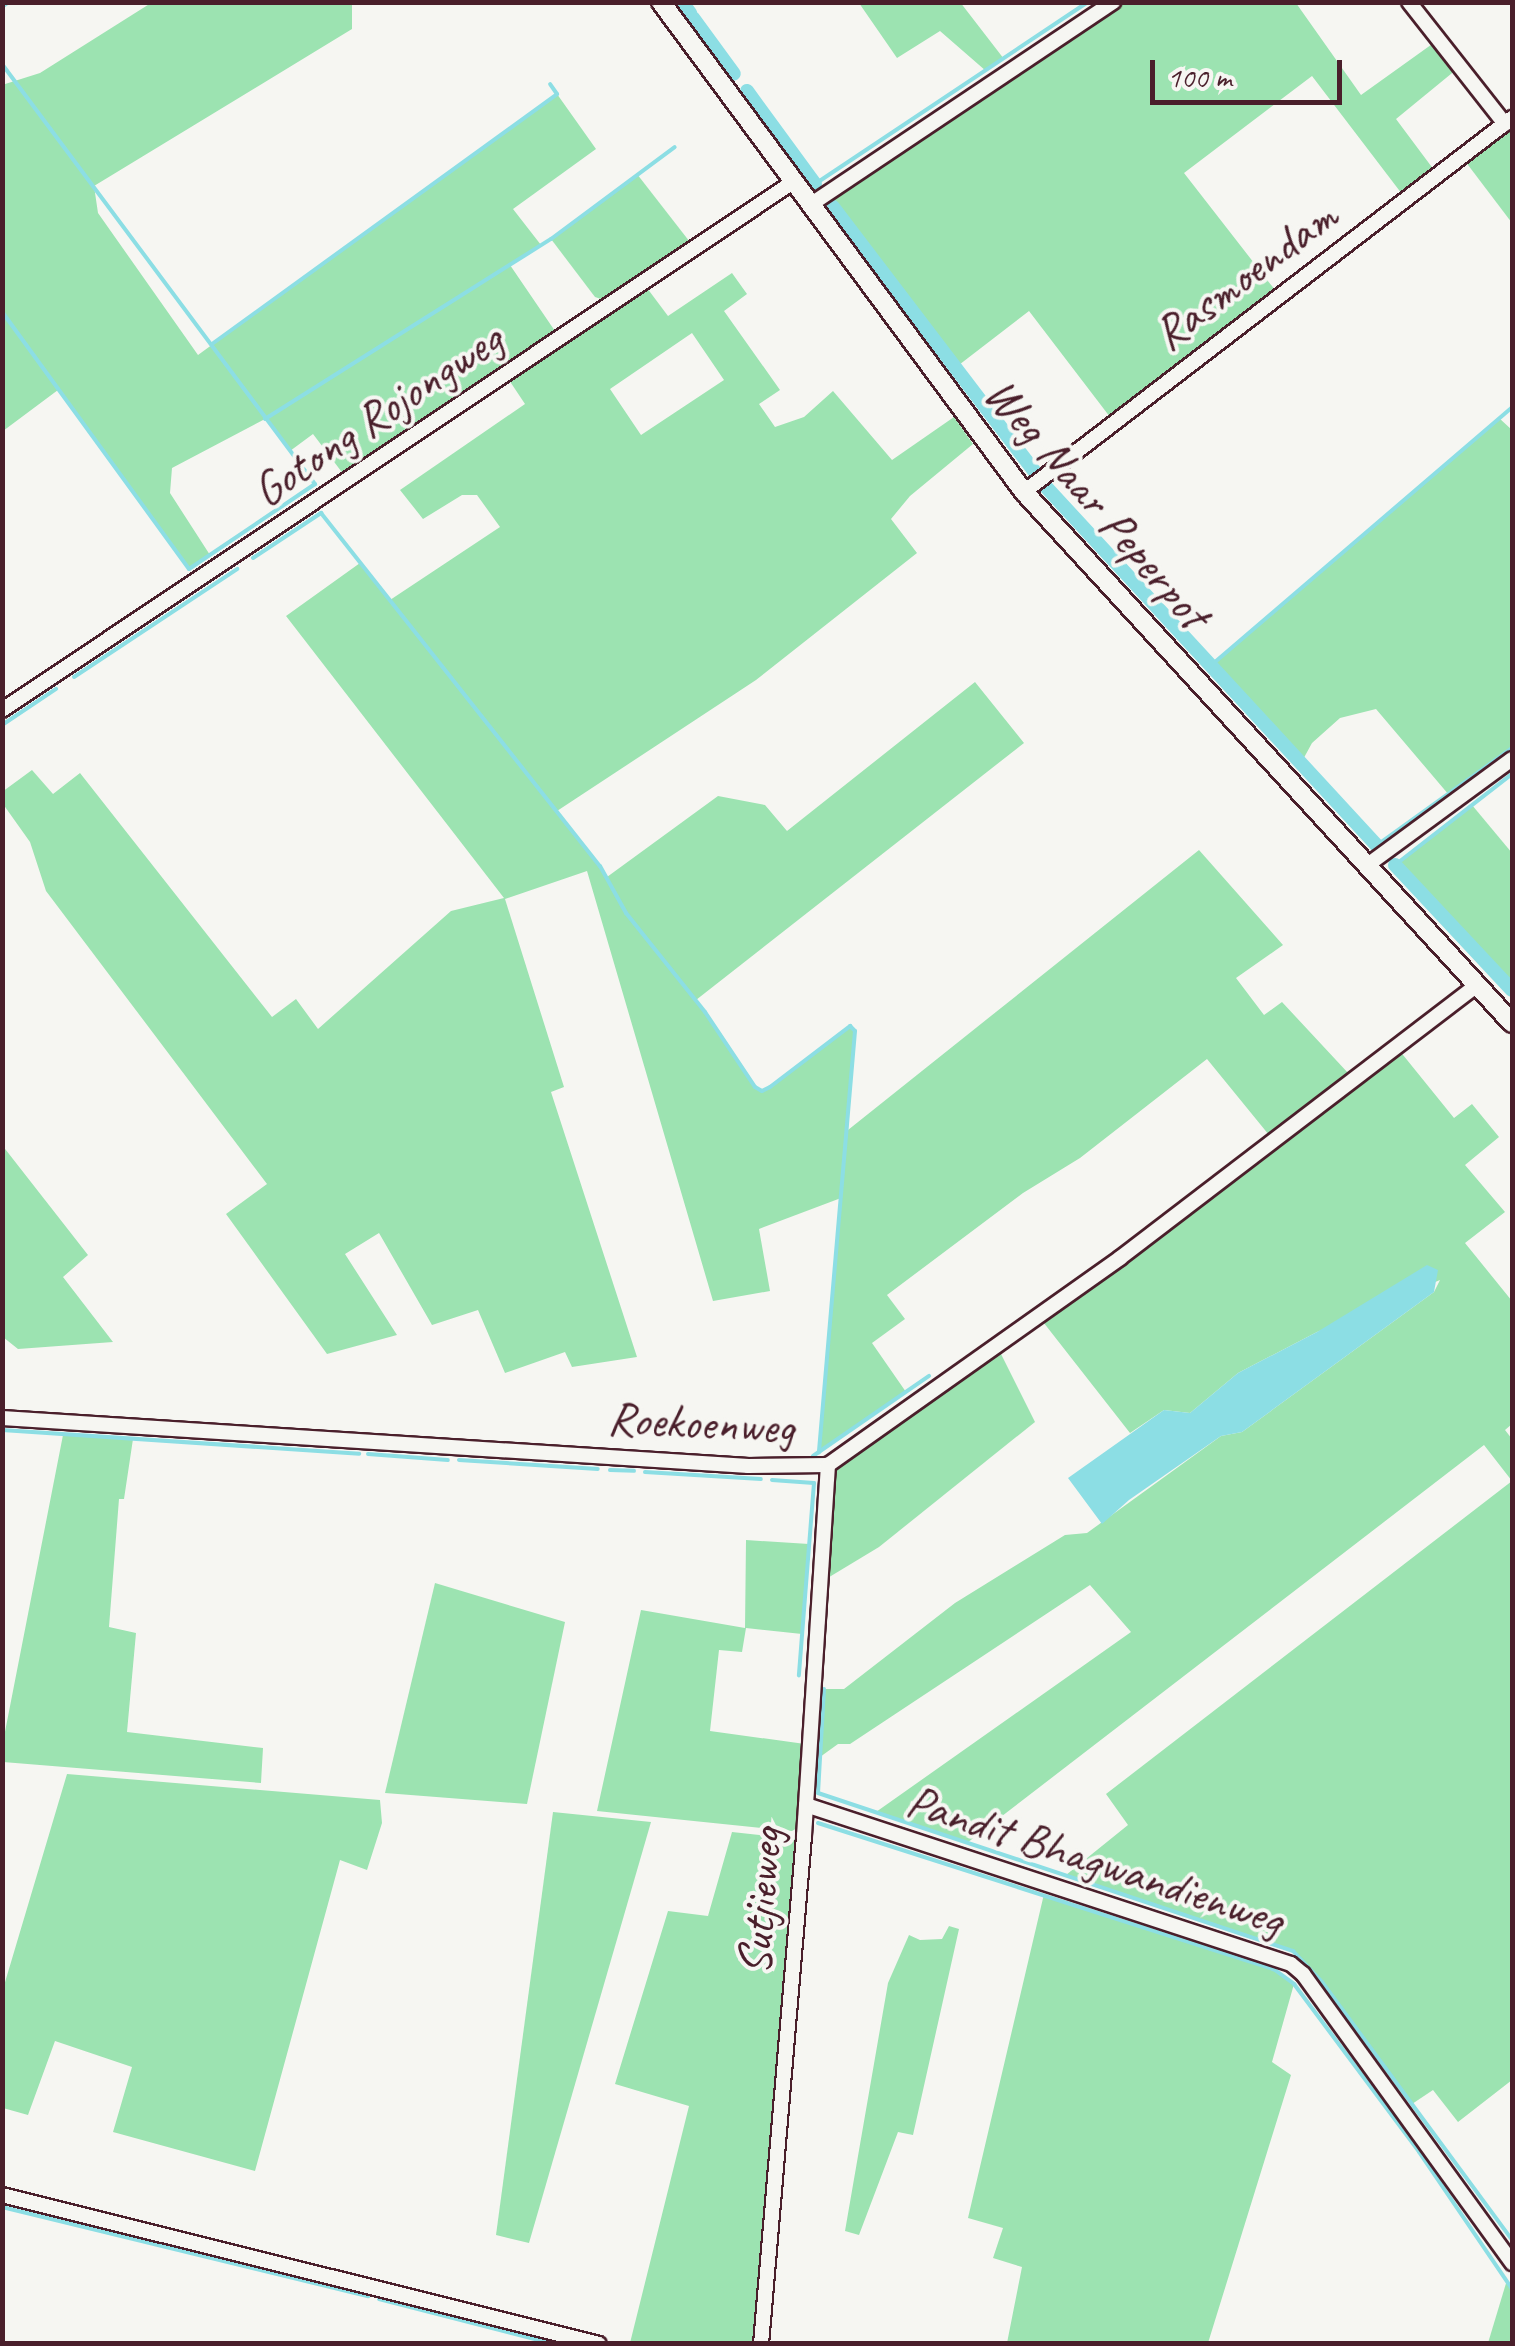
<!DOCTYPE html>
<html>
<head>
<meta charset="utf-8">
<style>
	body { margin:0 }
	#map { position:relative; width:1515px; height:2346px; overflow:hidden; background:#f6f6f2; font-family:Caveat,sans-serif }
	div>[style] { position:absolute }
	.green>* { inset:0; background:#9ce3b1 }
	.water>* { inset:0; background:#8cdee4 }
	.stream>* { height:4px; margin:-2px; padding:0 2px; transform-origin:2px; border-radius:2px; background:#8cdee4 }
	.canal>* { height:14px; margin:-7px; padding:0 7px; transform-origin:7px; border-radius:7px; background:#8cdee4 }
	.roads { filter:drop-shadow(2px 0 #4a1f2b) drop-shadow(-2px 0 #4a1f2b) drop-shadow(0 2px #4a1f2b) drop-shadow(0 -2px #4a1f2b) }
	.minor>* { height:14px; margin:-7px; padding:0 7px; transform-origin:7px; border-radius:7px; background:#f6f6f2 }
	.tertiary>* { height:18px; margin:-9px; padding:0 9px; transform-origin:9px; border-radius:9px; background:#f6f6f2 }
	span { translate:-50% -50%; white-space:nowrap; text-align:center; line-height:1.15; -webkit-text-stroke:8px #f6f6f2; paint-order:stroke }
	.street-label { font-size:48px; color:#4a1f2b }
	.frame { position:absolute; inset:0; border:5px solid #4a1f2b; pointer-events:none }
	.scale { position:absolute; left:1150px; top:60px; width:192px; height:45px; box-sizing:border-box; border:5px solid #4a1f2b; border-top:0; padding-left:12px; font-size:30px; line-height:35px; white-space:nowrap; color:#4a1f2b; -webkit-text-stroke:8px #f6f6f2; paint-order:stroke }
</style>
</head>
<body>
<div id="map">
	<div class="green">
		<div style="clip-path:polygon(960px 2px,1004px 59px,986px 71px,940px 31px,897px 58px,859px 3px)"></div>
		<div style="clip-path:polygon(151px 3px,352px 3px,352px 29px,94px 186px,98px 213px,198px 355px,557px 94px,596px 149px,513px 209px,541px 245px,510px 265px,557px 334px,344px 475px,313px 434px,290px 451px,265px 419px,172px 468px,170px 493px,210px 555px,189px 569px,58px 390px,3px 431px,2px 85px,40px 73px)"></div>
		<div style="clip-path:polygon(1124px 3px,1296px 3px,1361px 95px,1435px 42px,1457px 69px,1396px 119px,1434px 170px,1402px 194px,1312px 76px,1184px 173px,1275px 290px,1110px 417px,1029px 311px,955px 368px,827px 200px)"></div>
		<div style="clip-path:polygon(1512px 124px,1512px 223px,1465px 161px)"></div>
		<div style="clip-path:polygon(637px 174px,693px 246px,607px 301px,595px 297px,551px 239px)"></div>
		<div style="clip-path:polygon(evenodd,732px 273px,747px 294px,724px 311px,780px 390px,759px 404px,775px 427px,804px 417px,833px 391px,892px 460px,954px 417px,973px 444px,910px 496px,891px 519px,917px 553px,756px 680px,557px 811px,607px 877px,718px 796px,765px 805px,787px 831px,975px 682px,1024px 743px,696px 1000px,755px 1087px,762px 1091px,770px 1087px,850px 1026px,855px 1031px,848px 1130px,1199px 850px,1283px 945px,1236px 978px,1264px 1015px,1282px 1002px,1349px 1074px,1269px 1135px,1207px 1059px,1080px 1158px,1023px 1193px,887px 1295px,905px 1319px,872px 1343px,906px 1392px,819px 1452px,841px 1198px,759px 1229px,770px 1291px,713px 1301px,587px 871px,505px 899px,564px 1087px,551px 1092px,637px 1357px,572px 1367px,565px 1352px,505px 1373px,478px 1310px,432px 1325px,379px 1233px,345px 1254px,397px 1335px,327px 1354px,226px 1214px,267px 1184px,46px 891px,30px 842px,3px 804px,2px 792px,32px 770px,53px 794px,80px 773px,272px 1017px,296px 999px,318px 1029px,451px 911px,504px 898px,286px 616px,360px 563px,390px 600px,500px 527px,477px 495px,462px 495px,423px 519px,400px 490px,525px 404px,507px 377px,647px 288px,668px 316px,732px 273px,692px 333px,724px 380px,641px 435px,610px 389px,692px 333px)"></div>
		<div style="clip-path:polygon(1499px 418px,1512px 430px,1512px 748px,1449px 795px,1376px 709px,1340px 718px,1312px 743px,1300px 765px,1208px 668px)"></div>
		<div style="clip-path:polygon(1472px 805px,1512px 853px,1512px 990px,1395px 865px)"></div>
		<div style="clip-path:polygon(1399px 1050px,1454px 1118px,1472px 1104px,1499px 1137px,1465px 1165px,1505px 1212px,1465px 1243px,1512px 1301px,1512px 1424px,1505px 1430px,1512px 1439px,1512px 2080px,1458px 2122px,1433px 2090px,1412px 2104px,1322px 1982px,1293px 1951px,1066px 1875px,1128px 1825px,1106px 1794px,1512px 1481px,1484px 1445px,967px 1843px,876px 1812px,1131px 1632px,1090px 1585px,850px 1744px,838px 1744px,820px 1757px,824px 1689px,844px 1689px,955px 1603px,1065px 1535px,1087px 1533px,1221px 1436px,1242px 1432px,1434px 1292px,1440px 1280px,1317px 1332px,1238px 1373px,1190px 1413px,1164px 1410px,1130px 1433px,1040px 1318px)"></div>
		<div style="clip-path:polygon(2px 1145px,88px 1255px,63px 1277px,113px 1342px,18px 1349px,3px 1337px)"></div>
		<div style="clip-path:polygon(998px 1348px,1035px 1422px,879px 1547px,826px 1579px,832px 1468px)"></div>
		<div style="clip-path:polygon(63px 1435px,133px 1439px,124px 1499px,119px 1499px,109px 1627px,136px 1633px,127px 1732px,263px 1748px,261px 1783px,3px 1762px,3px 1742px)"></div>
		<div style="clip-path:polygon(746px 1540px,809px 1544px,802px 1634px,746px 1628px,742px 1652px,719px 1650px,710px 1731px,805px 1744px,799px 1827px,792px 1831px,597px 1811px,641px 1610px,745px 1628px)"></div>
		<div style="clip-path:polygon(435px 1583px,565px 1622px,527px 1804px,385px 1793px)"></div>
		<div style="clip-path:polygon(67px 1774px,380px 1800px,382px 1823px,367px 1870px,340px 1860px,255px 2171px,113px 2132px,132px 2067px,55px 2041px,28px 2115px,3px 2108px,3px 1989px)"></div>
		<div style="clip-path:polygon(553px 1812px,651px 1822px,529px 2243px,496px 2235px)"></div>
		<div style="clip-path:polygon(732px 1832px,796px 1839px,756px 2343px,630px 2343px,689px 2106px,615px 2084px,668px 1911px,708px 1916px)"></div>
		<div style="clip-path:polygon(1044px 1894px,1275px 1970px,1294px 1984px,1272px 2062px,1291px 2075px,1208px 2343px,1007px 2343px,1022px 2267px,993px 2258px,1003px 2228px,968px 2218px)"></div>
		<div style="clip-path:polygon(949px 1926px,959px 1929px,913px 2135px,898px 2132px,859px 2235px,845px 2231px,888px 1983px,909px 1935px,920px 1940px,942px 1939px)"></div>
		<div style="clip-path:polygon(1507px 2280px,1512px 2289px,1512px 2343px,1488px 2343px)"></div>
	</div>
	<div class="water">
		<div style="clip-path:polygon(1427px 1265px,1438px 1270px,1434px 1292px,1242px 1432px,1221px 1436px,1129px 1500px,1102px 1524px,1068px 1478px,1164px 1410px,1190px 1413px,1238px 1373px,1317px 1332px)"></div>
	</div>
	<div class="stream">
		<div style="left:2px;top:7px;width:9px;rotate:-36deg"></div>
		<div style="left:2px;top:64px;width:524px;rotate:53.31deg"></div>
		<div style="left:315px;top:484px;width:152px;rotate:146deg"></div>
		<div style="left:189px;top:569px;width:318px;rotate:-126deg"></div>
		<div style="left:815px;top:184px;width:328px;rotate:-33.7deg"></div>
		<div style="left:212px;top:344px;width:426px;rotate:-35.9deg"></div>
		<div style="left:557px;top:94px;width:12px;rotate:-125deg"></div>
		<div style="left:265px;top:419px;width:338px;rotate:-32.2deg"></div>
		<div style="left:551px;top:239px;width:154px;rotate:-36.6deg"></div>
		<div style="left:253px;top:558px;width:82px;rotate:-33.5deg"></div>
		<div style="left:321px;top:513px;width:450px;rotate:51.7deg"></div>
		<div style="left:600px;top:866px;width:54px;rotate:61deg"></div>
		<div style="left:626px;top:913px;width:127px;rotate:51.4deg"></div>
		<div style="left:705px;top:1012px;width:90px;rotate:56.3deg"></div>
		<div style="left:755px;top:1087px;width:8px;rotate:30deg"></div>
		<div style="left:762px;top:1091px;width:9px;rotate:-27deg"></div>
		<div style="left:770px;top:1087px;width:101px;rotate:-37.3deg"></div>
		<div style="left:850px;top:1026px;width:7px;rotate:45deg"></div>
		<div style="left:855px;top:1031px;width:423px;rotate:94.9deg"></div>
		<div style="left:1208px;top:668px;width:401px;rotate:-40.6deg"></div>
		<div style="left:74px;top:677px;width:196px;rotate:-33.5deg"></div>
		<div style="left:2px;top:725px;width:65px;rotate:-33.7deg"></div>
		<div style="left:1377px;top:845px;width:166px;rotate:-35.7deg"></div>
		<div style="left:1395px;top:865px;width:148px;rotate:-37.9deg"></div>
		<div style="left:2px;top:1430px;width:358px;rotate:3.8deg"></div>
		<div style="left:368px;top:1454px;width:80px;rotate:4.3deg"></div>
		<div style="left:813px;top:1456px;width:141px;rotate:-34.6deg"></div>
		<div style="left:459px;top:1460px;width:139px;rotate:3.7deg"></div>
		<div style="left:610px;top:1470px;width:24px;rotate:2deg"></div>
		<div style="left:645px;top:1472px;width:116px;rotate:3.5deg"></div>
		<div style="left:772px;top:1480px;width:42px;rotate:4.1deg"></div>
		<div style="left:814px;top:1483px;width:193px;rotate:94.5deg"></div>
		<div style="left:824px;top:1689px;width:104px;rotate:93.3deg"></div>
		<div style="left:818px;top:1793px;width:501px;rotate:18.4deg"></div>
		<div style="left:1293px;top:1951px;width:42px;rotate:46.9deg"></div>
		<div style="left:1322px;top:1982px;width:320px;rotate:53.6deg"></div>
		<div style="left:818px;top:1823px;width:480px;rotate:17.8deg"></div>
		<div style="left:1275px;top:1970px;width:24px;rotate:36deg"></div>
		<div style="left:1294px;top:1984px;width:209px;rotate:53.3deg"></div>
		<div style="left:1419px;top:2152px;width:166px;rotate:55.8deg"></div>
		<div style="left:2px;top:2207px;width:377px;rotate:13.7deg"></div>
		<div style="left:379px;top:2299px;width:181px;rotate:14.4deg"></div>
	</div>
	<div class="canal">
		<div style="left:682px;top:2px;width:14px;rotate:54deg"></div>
		<div style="left:693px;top:18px;width:69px;rotate:53.8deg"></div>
		<div style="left:747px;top:91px;width:115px;rotate:53.8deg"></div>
		<div style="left:833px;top:207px;width:332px;rotate:52.7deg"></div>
		<div style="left:1047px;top:488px;width:486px;rotate:47.3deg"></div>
		<div style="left:1395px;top:865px;width:171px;rotate:46.9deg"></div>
	</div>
	<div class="roads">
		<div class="minor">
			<div style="left:1409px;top:2px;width:155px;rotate:51.8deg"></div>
			<div style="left:810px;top:205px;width:365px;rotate:-33.8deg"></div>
			<div style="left:1024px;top:492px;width:615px;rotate:-37.47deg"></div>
			<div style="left:2px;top:710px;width:951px;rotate:-33.72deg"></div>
			<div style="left:1369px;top:864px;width:177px;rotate:-36.3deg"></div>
			<div style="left:2px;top:1418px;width:748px;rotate:3.68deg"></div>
			<div style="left:748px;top:1466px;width:80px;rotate:-0.7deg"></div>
			<div style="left:828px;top:1465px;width:358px;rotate:-35.3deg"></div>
			<div style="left:1120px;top:1258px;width:451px;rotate:-37.4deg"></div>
			<div style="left:806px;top:1805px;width:510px;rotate:18.15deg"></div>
			<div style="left:1291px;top:1964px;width:16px;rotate:40deg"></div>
			<div style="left:1303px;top:1974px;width:357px;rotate:54.1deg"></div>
			<div style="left:2px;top:2195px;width:615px;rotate:14.01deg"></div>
			<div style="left:761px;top:2344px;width:510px;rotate:-85.16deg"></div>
			<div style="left:804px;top:1836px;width:372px;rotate:-86.3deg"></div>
		</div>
		<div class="tertiary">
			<div style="left:661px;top:2px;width:610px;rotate:53.47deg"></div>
			<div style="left:1024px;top:492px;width:721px;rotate:47.42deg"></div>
		</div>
	</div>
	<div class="street-label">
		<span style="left:1245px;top:275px;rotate:-37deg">Rasmoendam</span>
		<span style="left:377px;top:415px;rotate:-34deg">Gotong Rojongweg</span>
		<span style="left:1097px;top:503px;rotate:49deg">Weg Naar Peperpot</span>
		<span style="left:701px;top:1423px;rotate:3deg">Roekoenweg</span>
		<span style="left:1095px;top:1860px;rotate:18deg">Pandit Bhagwandienweg</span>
		<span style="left:760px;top:1901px;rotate:-85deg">Sutjieweg</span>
	</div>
	<div class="frame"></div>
	<div class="scale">100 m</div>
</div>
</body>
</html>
